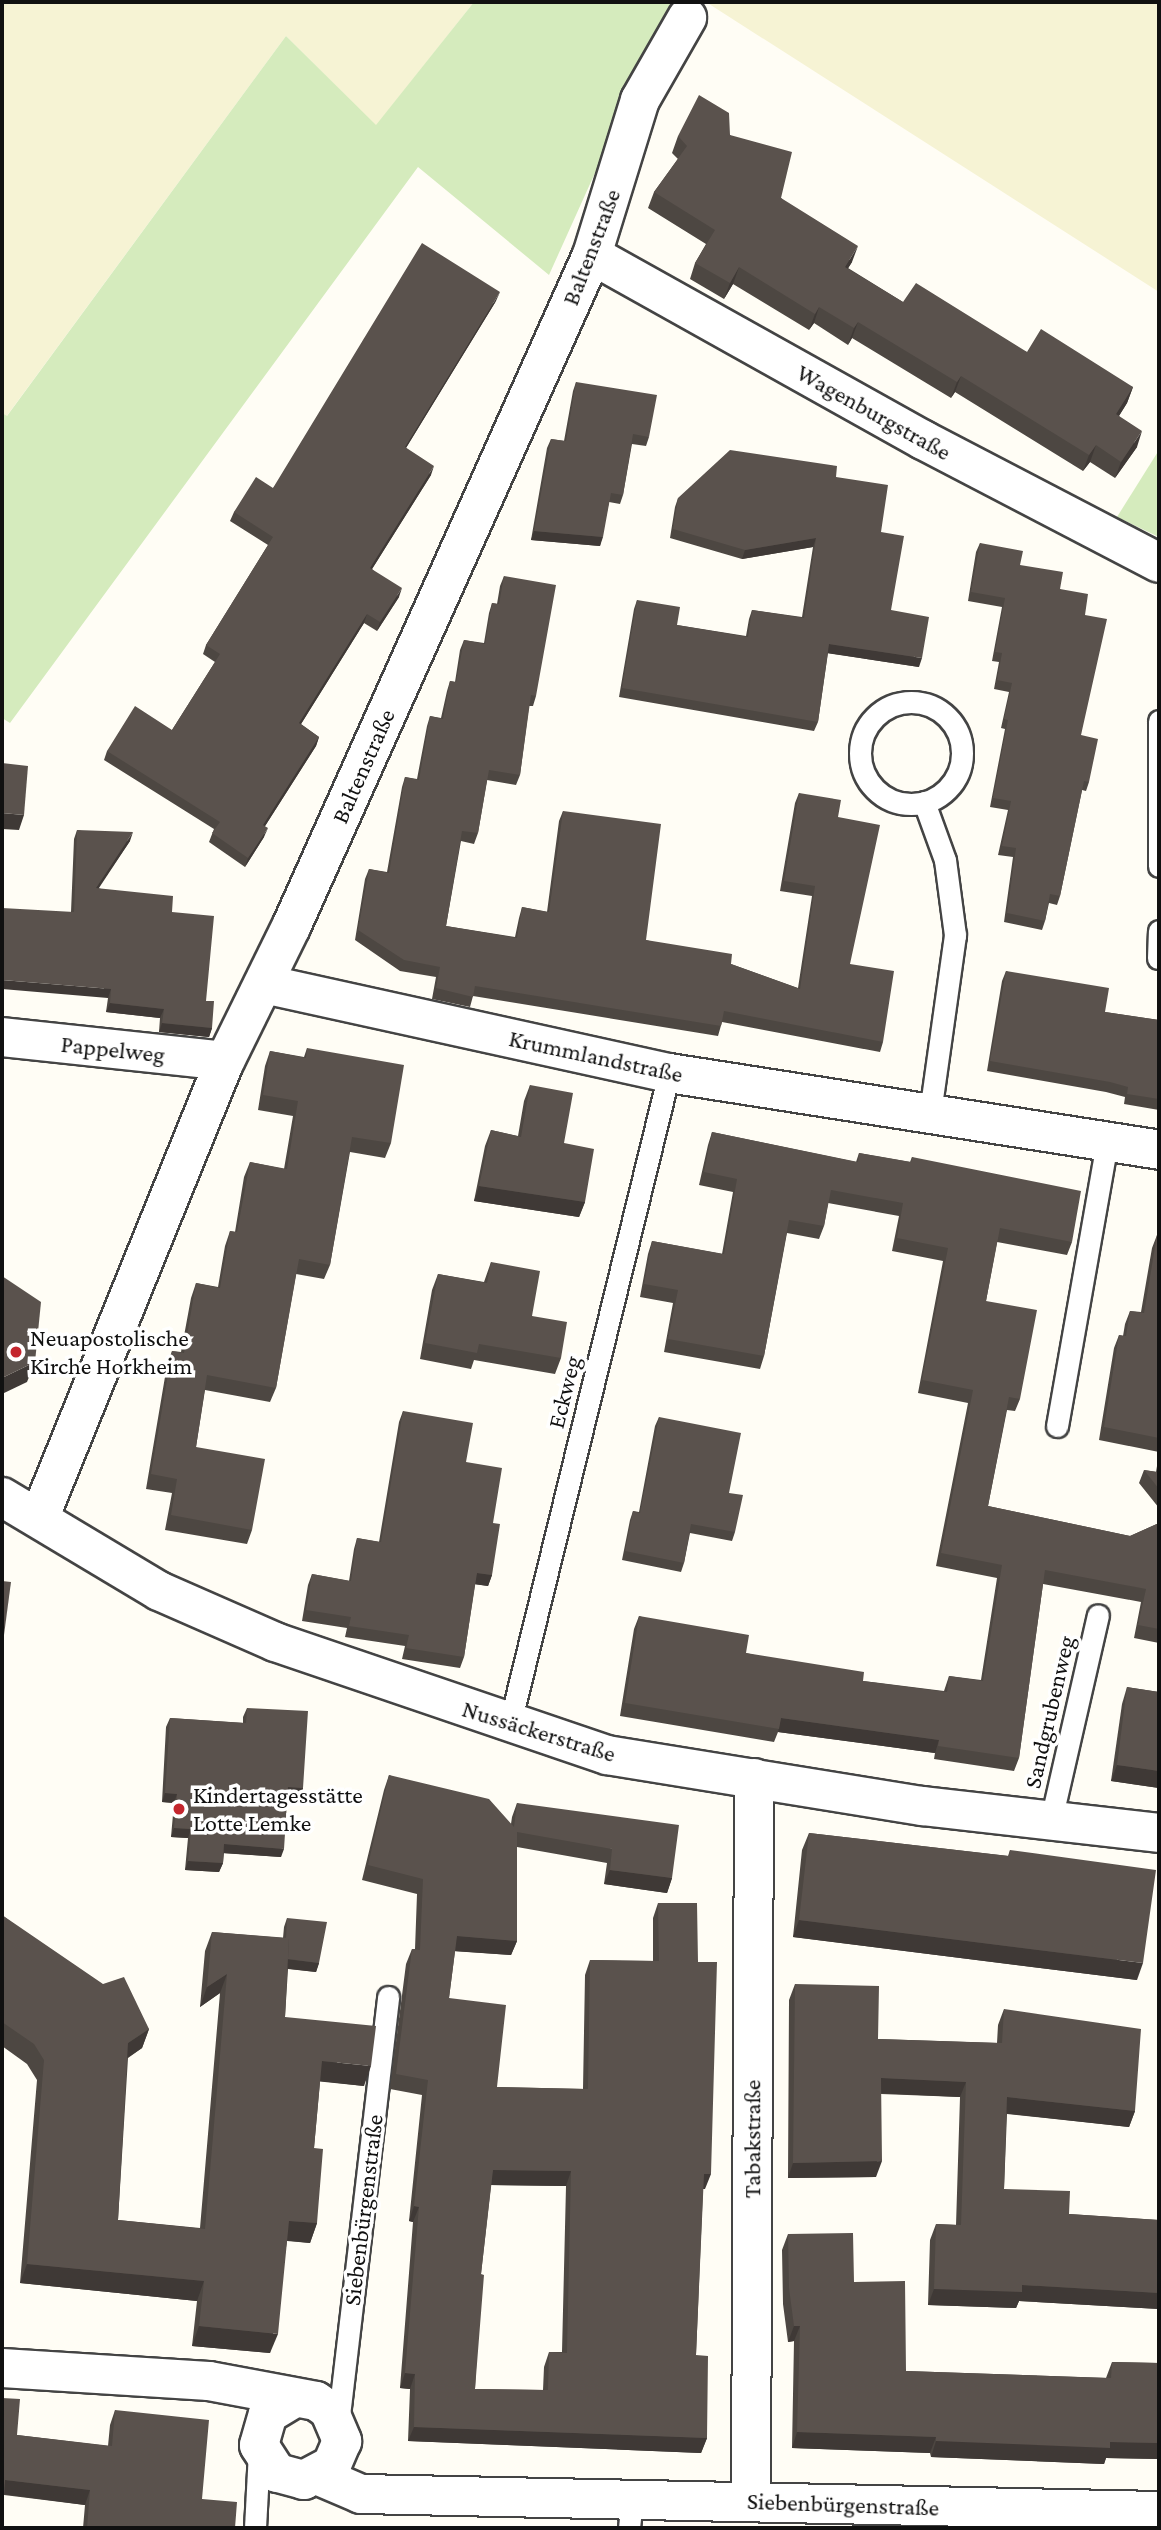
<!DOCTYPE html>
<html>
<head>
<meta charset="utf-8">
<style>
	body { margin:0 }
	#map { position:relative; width:1161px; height:2530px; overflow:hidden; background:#fffdf5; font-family:"Crimson Pro",serif }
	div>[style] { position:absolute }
	.farmland>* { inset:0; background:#f6f3d4 }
	.green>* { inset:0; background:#d5ebbd }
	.roads { filter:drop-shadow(2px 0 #444) drop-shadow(-2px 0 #444) drop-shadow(0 2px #444) drop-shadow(0 -2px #444) }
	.lane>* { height:21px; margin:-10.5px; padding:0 10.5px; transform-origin:10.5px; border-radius:10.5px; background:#fff }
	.lane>.ring { margin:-10.5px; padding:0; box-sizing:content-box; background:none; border:21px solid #fff; border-radius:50% }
	.street>* { height:38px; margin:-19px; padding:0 19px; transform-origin:19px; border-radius:19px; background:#fff }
	.wall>* { inset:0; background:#4d4742 }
	.shaded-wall>* { inset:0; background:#3f3936 }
	.building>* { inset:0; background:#5a524d }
	.dots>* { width:19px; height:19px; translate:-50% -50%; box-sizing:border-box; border:4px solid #fff; border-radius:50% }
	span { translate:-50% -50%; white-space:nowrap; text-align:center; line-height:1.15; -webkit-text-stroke:7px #fff; paint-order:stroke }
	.street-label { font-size:24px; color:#111 }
	.poi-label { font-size:24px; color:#111 }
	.left { translate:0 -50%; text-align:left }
	.frame { position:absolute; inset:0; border:4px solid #111; pointer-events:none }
</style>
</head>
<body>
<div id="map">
	<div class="farmland">
		<div style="clip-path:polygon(2px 2px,474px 2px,376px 126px,286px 36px,6px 417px,2px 413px)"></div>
		<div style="clip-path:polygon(706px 2px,1159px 2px,1159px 292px)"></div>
	</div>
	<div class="green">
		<div style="clip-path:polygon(474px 2px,684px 2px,622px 113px,549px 275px,418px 167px,10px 723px,2px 718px,2px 413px,7px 416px,286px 36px,376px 125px)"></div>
		<div style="clip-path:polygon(1159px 450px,1159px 537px,1117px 517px)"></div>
	</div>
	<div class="roads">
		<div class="lane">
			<div class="ring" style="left:860px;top:702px;width:81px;height:81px"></div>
			<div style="left:1159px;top:721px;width:145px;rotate:90deg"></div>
			<div style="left:924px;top:802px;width:62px;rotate:70.1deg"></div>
			<div style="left:945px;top:860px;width:76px;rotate:82.4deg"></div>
			<div style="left:955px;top:935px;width:179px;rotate:98deg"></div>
			<div style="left:1158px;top:958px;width:27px;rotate:-88deg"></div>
			<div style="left:1057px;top:1426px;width:288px;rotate:-80deg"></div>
			<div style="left:510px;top:1723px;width:669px;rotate:-76.25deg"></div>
			<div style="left:1051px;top:1820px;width:210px;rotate:-77.1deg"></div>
			<div style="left:338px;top:2424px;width:430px;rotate:-83.3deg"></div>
			<div style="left:255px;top:2528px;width:77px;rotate:-87deg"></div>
			<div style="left:629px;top:2528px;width:30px;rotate:-84deg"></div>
		</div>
		<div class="street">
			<div style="left:592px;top:255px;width:379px;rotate:29.2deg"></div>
			<div style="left:923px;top:440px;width:266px;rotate:27.5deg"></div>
			<div style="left:264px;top:984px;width:415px;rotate:12.4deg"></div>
			<div style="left:669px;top:1073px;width:496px;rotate:8.9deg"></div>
			<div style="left:2px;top:1037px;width:224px;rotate:6.1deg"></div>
			<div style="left:2px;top:1497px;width:183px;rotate:30.9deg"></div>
			<div style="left:159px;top:1591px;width:127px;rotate:23.7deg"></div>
			<div style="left:275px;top:1642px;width:351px;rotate:18.8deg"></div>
			<div style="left:607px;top:1755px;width:320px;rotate:9.2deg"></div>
			<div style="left:923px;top:1806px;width:238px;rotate:6.5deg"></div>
			<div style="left:40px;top:1516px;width:491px;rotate:-67.9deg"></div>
			<div style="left:225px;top:1061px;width:149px;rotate:-63.8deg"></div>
			<div style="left:291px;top:927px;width:736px;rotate:-65.87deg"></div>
			<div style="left:592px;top:255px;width:162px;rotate:-72.8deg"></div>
			<div style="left:640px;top:100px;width:95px;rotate:-60.2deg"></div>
			<div style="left:2px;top:2368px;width:207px;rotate:3.6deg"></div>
			<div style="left:209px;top:2381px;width:109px;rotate:10.6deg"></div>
			<div style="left:316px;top:2401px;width:16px;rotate:35deg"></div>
			<div style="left:329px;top:2410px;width:34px;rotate:67deg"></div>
			<div style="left:342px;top:2441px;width:26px;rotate:113deg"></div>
			<div style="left:332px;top:2465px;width:32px;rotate:152deg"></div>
			<div style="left:304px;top:2480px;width:28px;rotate:-165deg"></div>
			<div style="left:277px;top:2473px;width:33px;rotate:-123deg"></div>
			<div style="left:259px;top:2445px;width:32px;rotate:-74deg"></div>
			<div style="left:268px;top:2414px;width:29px;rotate:-31deg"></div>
			<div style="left:319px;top:2476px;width:46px;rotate:23.2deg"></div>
			<div style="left:361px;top:2494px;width:798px;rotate:1.22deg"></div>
			<div style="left:751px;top:2501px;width:723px;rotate:-89.76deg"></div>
		</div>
	</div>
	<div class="wall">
		<div style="clip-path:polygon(730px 135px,781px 198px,852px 262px,848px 268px,903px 302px,1027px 352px,1133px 387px,1127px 403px,1119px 416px,1137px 447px,1115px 478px,1090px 462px,1083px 471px,955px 392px,951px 398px,852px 338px,848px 345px,814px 323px,809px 330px,733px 284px,724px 299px,690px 279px,695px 263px,706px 244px,648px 208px,654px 192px,678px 159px,672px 153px,678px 136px)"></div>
		<div style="clip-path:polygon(496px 301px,406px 448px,431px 475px,372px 569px,399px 597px,377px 631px,364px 623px,301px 724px,319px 737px,316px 746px,265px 826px,264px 837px,245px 867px,209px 842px,214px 829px,104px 760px,107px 751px,172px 730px,215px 662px,203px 654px,206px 645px,268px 545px,230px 521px,234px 512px,273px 488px)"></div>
		<div style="clip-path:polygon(576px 382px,649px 437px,646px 446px,632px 444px,623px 495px,620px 504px,609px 502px,600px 546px,531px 540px,547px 448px,551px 439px,564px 441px,573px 391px)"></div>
		<div style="clip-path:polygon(836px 477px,881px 532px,891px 610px,919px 667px,828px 653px,818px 722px,814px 731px,619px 697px,634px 609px,637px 600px,677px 625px,746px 636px,749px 619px,752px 610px,802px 617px,813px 547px,742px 559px,670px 538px,675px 507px,678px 498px)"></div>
		<div style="clip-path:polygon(980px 543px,1060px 589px,1085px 615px,1081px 735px,1089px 782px,1086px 791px,1082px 790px,1060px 896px,1057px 905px,1049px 903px,1045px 921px,1042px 930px,1004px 922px,1013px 857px,998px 855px,1008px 810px,990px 807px,1005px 729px,1001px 728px,1009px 692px,994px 689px,999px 662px,992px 661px,1002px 607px,968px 601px,976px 552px)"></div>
		<div style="clip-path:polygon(504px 576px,536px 696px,533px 706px,529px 706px,520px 775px,516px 785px,487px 780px,478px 833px,474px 844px,461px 841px,446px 926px,515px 937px,519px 918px,522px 907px,547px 912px,559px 821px,563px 811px,646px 940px,731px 964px,798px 988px,812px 896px,780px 891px,795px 803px,799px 793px,838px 817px,850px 964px,883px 1042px,880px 1052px,722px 1022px,718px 1036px,473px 996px,470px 1007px,432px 999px,436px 977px,400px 971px,355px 940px,365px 879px,369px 869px,387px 872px,402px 787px,405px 777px,417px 779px,427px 726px,430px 716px,441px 718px,447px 691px,450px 681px,455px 682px,460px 650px,464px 640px,484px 643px,489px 613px,492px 603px,497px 604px,500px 586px)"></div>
		<div style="clip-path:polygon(77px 830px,130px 841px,98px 888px,172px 912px,206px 1001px,212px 1028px,209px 1037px,159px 1032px,160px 1018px,106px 1012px,108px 998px,71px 912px,74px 839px)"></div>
		<div style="clip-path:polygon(1006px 971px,1105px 1012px,1159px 1020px,1159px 1110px,1124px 1104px,1125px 1097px,1106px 1092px,987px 1071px,1002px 981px)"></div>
		<div style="clip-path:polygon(307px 1048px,391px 1143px,385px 1158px,350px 1152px,330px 1265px,324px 1279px,296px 1274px,276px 1388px,270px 1402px,205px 1390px,196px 1447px,252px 1530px,247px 1544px,165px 1530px,172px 1493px,146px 1489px,167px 1365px,172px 1351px,181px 1352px,191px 1298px,196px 1283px,218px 1287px,225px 1246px,230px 1231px,235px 1232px,244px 1177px,250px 1162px,284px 1169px,293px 1116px,258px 1110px,265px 1066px,270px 1051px,304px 1057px)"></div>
		<div style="clip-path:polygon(530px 1085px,564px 1143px,585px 1202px,579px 1217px,474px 1201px,485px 1146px,491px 1130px,518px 1136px,524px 1101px)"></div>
		<div style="clip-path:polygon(712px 1132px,856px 1162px,859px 1153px,910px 1162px,912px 1157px,1072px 1242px,1067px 1255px,997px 1242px,986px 1301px,1020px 1399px,1015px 1411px,1007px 1410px,988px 1506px,1130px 1536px,1159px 1523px,1159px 1643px,1134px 1638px,1141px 1602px,1043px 1584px,1019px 1758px,1014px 1771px,934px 1759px,935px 1753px,778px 1732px,774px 1742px,620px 1716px,634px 1629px,639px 1616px,746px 1653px,863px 1681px,944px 1691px,949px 1676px,981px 1680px,997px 1578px,936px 1566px,968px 1403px,918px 1393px,943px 1261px,892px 1251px,899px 1216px,828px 1203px,824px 1226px,819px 1239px,787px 1233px,764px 1356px,760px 1369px,664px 1352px,673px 1303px,640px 1297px,648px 1254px,652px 1241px,722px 1254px,733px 1192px,699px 1185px,708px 1145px)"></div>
		<div style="clip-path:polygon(1157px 1235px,1159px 1236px,1159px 1452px,1099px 1440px,1114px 1348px,1119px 1335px,1123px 1336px,1125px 1324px,1130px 1311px,1141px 1312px,1152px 1248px)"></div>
		<div style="clip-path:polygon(491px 1262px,532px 1316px,561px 1358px,555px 1374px,474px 1360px,471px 1369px,420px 1359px,432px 1290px,438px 1274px,484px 1282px)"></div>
		<div style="clip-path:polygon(403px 1411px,466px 1462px,493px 1523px,492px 1575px,488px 1586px,475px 1584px,464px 1657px,460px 1668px,402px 1659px,405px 1646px,345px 1637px,347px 1628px,302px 1621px,308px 1585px,312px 1574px,349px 1581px,354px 1549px,357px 1538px,379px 1542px,399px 1422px)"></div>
		<div style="clip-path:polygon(659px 1417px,729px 1493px,735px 1532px,732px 1541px,690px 1533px,684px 1563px,681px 1572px,622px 1560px,630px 1520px,633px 1511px,639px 1512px,655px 1426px)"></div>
		<div style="clip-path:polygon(1159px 1454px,1159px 1508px,1139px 1483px,1144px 1470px,1156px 1472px)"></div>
		<div style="clip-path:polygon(1127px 1687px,1159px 1692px,1159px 1788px,1111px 1781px,1122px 1704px)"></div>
		<div style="clip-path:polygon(247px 1708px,303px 1788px,300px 1797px,287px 1796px,281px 1857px,224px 1853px,223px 1863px,219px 1872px,185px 1870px,188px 1838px,171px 1837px,174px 1803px,162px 1802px,166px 1727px,170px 1718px,243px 1723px,243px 1717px)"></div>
		<div style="clip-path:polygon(evenodd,389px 1775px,511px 1824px,512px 1817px,517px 1803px,672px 1878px,667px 1893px,604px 1884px,607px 1863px,517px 1847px,517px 1941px,511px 1955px,455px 1951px,449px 1998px,497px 2087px,583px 2089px,585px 1975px,590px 1960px,653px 1961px,653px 1918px,658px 1903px,698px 1962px,705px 2189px,703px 2189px,696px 2355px,707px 2438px,701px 2453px,408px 2441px,410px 2389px,400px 2388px,413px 2222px,409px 2221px,422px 2095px,390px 2089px,406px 1964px,412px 1949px,415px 1949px,417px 1894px,362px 1880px,384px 1790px,389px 1775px,491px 2185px,566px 2186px,562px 2352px,549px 2352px,544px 2367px,543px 2390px,475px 2389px,481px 2274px,491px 2185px)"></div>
		<div style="clip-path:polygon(809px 1833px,1008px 1856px,1010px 1850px,1137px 1980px,793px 1937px,802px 1850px)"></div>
		<div style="clip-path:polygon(2px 1915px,149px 2029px,142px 2048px,128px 2058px,118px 2220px,200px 2228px,220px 1993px,200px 2007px,205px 1951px,212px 1932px,283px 1938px,284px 1927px,287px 1918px,319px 1963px,316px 1972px,288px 1969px,285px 2017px,364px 2086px,320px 2081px,314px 2148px,317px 2223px,310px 2243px,287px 2241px,270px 2353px,192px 2346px,197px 2301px,20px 2283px,37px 2080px,27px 2064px,2px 2046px)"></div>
		<div style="clip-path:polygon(795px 1984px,878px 2039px,997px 2043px,998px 2025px,1004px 2009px,1135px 2111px,1129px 2127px,1007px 2114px,1004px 2189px,1069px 2214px,1159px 2220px,1159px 2309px,1019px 2301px,1016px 2308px,928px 2305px,930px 2240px,936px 2224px,956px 2225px,960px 2097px,881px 2094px,876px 2177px,788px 2178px,789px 2000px)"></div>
		<div style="clip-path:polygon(788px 2234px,854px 2282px,906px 2371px,1106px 2378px,1112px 2362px,1159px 2363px,1159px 2459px,1106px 2458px,1104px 2464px,931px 2457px,930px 2453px,792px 2448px,794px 2341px,788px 2342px,783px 2304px,782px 2250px)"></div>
		<div style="clip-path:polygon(2px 2398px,17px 2435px,108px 2446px,110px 2425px,115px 2410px,202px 2499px,235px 2528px,83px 2528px,85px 2505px,4px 2495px)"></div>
	</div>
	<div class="shaded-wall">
		<div style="clip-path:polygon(858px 246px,852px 262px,839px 283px,845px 267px)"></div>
		<div style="clip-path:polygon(739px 267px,733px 284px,724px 299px,730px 283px)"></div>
		<div style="clip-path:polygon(500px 292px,496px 301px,401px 456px,405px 447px)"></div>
		<div style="clip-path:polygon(819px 307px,814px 323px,809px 330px,815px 314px)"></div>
		<div style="clip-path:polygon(858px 322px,852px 338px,848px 345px,854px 328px)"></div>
		<div style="clip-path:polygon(961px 376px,955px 392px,951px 398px,957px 382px)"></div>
		<div style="clip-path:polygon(1133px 387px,1127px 403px,1110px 430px,1116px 414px)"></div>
		<div style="clip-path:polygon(1142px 431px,1137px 447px,1115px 478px,1121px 462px)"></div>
		<div style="clip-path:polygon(1096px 445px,1090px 462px,1083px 471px,1089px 455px)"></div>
		<div style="clip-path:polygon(434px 466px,431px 475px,367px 577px,370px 568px)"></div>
		<div style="clip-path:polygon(534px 531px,603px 537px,600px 546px,531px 540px)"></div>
		<div style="clip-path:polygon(816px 538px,813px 547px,742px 559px,745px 550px)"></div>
		<div style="clip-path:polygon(402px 588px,399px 597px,377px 631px,380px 622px)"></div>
		<div style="clip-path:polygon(367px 614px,364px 623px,296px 732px,299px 723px)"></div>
		<div style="clip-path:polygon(829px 644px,922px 658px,919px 667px,826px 653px)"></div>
		<div style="clip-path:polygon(319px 737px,316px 746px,260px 834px,263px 825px)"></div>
		<div style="clip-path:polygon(2px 813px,24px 815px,19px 830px,2px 829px)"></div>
		<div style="clip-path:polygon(268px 828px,264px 837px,245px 867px,248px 858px)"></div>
		<div style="clip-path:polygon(133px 832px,130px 841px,93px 897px,96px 888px)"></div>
		<div style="clip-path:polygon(2px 980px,111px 989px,108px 998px,2px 989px)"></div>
		<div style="clip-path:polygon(110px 1003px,164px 1009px,160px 1018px,106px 1012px)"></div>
		<div style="clip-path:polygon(162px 1023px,212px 1028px,209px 1037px,159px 1032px)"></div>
		<div style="clip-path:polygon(479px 1186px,585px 1202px,579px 1217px,474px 1201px)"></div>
		<div style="clip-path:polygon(35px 1362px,27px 1382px,2px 1394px,2px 1378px)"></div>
		<div style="clip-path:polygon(477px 1573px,492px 1575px,488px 1586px,473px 1584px)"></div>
		<div style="clip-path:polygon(781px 1718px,939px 1740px,935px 1753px,778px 1732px)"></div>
		<div style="clip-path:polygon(1117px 1765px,1159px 1771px,1159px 1788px,1111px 1781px)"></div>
		<div style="clip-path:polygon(288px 1787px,303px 1788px,300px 1797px,285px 1796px)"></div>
		<div style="clip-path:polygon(165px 1793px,177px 1794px,174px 1803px,162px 1802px)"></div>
		<div style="clip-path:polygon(174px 1828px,191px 1829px,188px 1838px,171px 1837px)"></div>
		<div style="clip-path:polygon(224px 1844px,284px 1849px,281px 1857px,221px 1853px)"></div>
		<div style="clip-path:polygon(188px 1861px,223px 1863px,219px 1872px,185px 1870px)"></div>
		<div style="clip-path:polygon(610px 1870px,672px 1878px,667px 1893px,604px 1884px)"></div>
		<div style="clip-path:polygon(799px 1920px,1143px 1963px,1137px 1980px,793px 1937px)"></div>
		<div style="clip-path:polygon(457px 1936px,517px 1941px,511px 1955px,452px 1951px)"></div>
		<div style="clip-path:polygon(285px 1959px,319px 1963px,316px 1972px,282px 1968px)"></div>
		<div style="clip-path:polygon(227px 1974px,220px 1993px,200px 2007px,207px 1987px)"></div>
		<div style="clip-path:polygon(149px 2029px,142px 2048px,121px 2062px,128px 2043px)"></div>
		<div style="clip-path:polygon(322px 2061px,371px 2066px,364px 2086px,315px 2081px)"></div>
		<div style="clip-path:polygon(881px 2078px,966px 2082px,960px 2097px,875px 2093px)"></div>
		<div style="clip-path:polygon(1007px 2097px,1135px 2111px,1129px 2127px,1002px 2113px)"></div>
		<div style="clip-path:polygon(882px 2161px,876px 2177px,788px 2178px,793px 2163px)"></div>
		<div style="clip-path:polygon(493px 2170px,571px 2171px,566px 2186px,488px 2185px)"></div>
		<div style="clip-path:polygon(704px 2174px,711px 2174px,705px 2189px,698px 2189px)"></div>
		<div style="clip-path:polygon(414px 2206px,419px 2207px,413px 2222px,409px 2221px)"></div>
		<div style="clip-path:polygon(289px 2221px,317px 2223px,310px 2243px,282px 2240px)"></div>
		<div style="clip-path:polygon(27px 2264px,204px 2281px,197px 2301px,20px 2283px)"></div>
		<div style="clip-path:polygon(1022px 2285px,1159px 2293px,1159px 2309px,1019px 2301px,1016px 2308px,928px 2305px,934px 2289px)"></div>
		<div style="clip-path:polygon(199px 2326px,278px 2334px,270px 2353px,192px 2346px)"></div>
		<div style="clip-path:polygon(794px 2326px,800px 2326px,794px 2341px,788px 2342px)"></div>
		<div style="clip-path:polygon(405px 2373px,415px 2374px,410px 2389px,400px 2388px)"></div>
		<div style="clip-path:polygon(414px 2427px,707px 2438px,701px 2453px,408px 2441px)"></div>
		<div style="clip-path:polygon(797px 2432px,936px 2437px,930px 2453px,792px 2448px)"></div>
		<div style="clip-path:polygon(936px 2441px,1110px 2442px,1159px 2443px,1159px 2459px,1106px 2458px,1104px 2464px,931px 2457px)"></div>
		<div style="clip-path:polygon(5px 2480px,90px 2490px,85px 2505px,2px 2494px)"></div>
	</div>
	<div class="building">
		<div style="clip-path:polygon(699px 95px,729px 113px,730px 135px,792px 152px,781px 198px,858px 246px,845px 267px,903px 302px,916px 283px,1027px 352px,1041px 329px,1133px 387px,1116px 414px,1142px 431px,1121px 462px,1096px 445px,1089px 455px,961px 376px,957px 382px,858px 322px,854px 328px,819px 307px,815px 314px,739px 267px,730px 283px,695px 263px,715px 230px,654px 192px,687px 146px,678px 136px)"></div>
		<div style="clip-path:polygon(422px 243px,500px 292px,405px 447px,434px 466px,370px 568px,402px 588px,380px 622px,367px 614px,299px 723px,319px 737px,263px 825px,268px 828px,248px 858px,212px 833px,220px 822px,107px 751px,135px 706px,172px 730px,220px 654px,206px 645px,273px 537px,234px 512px,256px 477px,273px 488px)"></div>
		<div style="clip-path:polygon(576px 382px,657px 395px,649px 437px,633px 434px,623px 495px,611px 493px,603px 537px,534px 531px,551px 439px,566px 441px)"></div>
		<div style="clip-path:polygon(730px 450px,837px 466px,836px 477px,888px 485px,881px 532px,904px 536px,891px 610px,929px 617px,922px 658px,829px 644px,818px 722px,622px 688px,637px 600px,680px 607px,677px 625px,748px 637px,752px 610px,804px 618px,816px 538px,745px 550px,673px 529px,678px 498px)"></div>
		<div style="clip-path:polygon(980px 543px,1023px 551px,1020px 565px,1063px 572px,1060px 589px,1088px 594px,1085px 615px,1107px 619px,1081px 735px,1098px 739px,1089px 782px,1084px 781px,1060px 896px,1050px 894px,1045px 921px,1007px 913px,1016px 848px,1002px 846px,1011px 801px,993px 798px,1008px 720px,1004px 719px,1012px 683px,997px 680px,1002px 653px,995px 652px,1005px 598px,971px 592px)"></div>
		<div style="clip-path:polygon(504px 576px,556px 585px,536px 696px,531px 695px,520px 775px,489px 770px,478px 833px,462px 831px,446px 926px,517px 938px,522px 907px,549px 912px,563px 811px,661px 824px,646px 940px,732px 954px,731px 964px,800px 989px,815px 886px,784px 881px,799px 793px,841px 800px,838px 817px,880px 825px,850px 964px,894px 971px,883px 1042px,724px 1011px,721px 1026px,475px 986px,473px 997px,436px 988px,440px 967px,404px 960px,358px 930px,369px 869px,389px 873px,405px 777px,419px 780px,430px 716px,443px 719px,450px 681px,456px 682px,464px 640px,485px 644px,492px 603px,499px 604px)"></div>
		<div style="clip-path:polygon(2px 763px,28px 766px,24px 815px,2px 813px)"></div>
		<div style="clip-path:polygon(77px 830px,133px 832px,96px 888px,173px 896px,172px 912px,214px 916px,206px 1001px,214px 1001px,212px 1028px,162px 1023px,164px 1009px,110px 1003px,111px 989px,2px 980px,2px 908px,74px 912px)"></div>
		<div style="clip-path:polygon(1006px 971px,1109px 988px,1105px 1012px,1159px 1020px,1159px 1099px,1127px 1094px,1128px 1087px,1110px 1082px,990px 1061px)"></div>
		<div style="clip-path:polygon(307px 1048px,404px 1065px,391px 1143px,352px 1137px,330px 1265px,299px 1259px,276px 1388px,207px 1375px,196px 1447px,265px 1459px,252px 1530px,171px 1515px,177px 1479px,151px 1474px,172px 1351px,184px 1353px,196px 1283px,220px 1288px,230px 1231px,237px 1232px,250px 1162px,287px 1169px,298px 1101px,263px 1095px,270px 1051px,306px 1058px)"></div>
		<div style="clip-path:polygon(530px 1085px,573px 1093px,564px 1143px,594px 1149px,585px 1202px,479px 1186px,491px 1130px,521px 1137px)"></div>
		<div style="clip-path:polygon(712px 1132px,858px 1162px,859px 1153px,911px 1162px,912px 1157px,1081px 1191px,1072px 1242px,1000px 1228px,986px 1301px,1037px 1310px,1020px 1399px,1009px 1397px,988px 1506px,1130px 1536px,1159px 1523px,1159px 1629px,1138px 1625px,1146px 1589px,1045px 1570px,1019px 1758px,938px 1746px,939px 1740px,781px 1718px,779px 1729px,625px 1703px,639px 1616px,749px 1635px,746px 1653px,864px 1672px,863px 1681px,947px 1692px,949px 1676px,983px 1681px,1002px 1565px,941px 1553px,973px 1390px,922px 1380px,948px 1248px,897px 1238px,903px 1203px,831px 1190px,824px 1226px,789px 1220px,764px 1356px,668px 1339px,678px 1290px,644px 1284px,652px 1241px,724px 1254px,737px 1179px,704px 1172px)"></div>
		<div style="clip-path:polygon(1157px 1235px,1159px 1236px,1159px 1438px,1104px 1427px,1119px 1335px,1126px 1336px,1130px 1311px,1144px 1313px)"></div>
		<div style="clip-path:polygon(491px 1262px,540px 1271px,532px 1316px,567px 1322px,561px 1358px,479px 1344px,477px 1353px,425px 1343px,438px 1274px,487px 1283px)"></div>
		<div style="clip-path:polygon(2px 1276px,41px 1302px,35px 1362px,2px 1378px)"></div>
		<div style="clip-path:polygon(403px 1411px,473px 1423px,466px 1462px,502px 1468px,493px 1523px,500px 1524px,492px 1575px,477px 1573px,464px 1657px,406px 1648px,409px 1635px,349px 1626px,351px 1617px,306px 1610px,312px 1574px,351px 1581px,357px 1538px,381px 1542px)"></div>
		<div style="clip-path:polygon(659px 1417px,741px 1433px,729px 1493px,743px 1495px,735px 1532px,691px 1524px,684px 1563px,625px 1551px,633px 1511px,640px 1513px)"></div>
		<div style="clip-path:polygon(1159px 1465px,1159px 1489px,1144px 1470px,1158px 1472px)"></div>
		<div style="clip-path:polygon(2px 1581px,11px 1582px,2px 1650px)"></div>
		<div style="clip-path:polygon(1127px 1687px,1159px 1692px,1159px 1771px,1117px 1765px)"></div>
		<div style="clip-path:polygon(247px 1708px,308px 1711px,303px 1788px,288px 1787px,284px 1849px,224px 1844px,223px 1863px,188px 1861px,191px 1829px,174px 1828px,177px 1794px,165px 1793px,170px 1718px,246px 1723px)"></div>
		<div style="clip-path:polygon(evenodd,389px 1775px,489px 1799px,514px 1827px,517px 1803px,679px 1825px,672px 1878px,610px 1870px,612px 1849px,517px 1832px,517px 1941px,457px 1936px,449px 1998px,506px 2005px,497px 2087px,588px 2089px,590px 1960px,659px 1961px,658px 1903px,697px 1903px,698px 1962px,717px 1962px,711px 2174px,704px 2174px,696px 2355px,708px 2356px,707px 2438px,414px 2427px,415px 2374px,405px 2373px,419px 2207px,414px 2206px,428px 2080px,396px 2074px,412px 1949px,420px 1950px,423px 1879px,368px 1865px,389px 1775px,493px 2170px,571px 2171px,567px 2353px,549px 2352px,548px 2390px,475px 2389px,484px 2275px,481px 2274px,493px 2170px)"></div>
		<div style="clip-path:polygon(809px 1833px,1009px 1856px,1010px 1850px,1156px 1870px,1143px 1963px,799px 1920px)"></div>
		<div style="clip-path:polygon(2px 1915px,103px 1984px,124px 1977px,149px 2029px,128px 2043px,118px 2220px,205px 2229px,227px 1974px,207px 1987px,212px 1932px,289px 1938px,285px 2017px,376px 2026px,371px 2066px,322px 2061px,314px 2148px,323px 2149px,317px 2223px,289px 2221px,278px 2334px,199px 2326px,204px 2281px,27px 2264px,44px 2060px,34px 2044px,2px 2022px)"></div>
		<div style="clip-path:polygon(287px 1918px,327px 1922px,319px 1963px,288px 1959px,289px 1938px,286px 1938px)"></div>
		<div style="clip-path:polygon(795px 1984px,879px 1986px,878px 2039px,1002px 2043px,1004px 2009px,1141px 2029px,1135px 2111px,1007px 2097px,1004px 2189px,1070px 2191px,1069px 2214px,1159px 2220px,1159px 2293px,1022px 2285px,1022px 2292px,934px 2289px,936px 2224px,961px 2225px,966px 2082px,881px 2078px,882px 2161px,793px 2163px)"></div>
		<div style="clip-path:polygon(853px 2233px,854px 2282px,905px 2281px,906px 2371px,1111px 2378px,1112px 2362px,1159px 2363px,1159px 2443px,1110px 2442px,1110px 2448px,936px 2441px,936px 2437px,797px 2432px,800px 2326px,794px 2326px,789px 2288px,788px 2234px)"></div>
		<div style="clip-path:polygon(2px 2398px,20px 2399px,17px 2435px,112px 2446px,115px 2410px,209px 2420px,202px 2499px,237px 2502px,235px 2528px,87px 2528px,90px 2490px,5px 2480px,2px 2528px)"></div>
	</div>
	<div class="dots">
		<div style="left:16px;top:1352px;background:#c4262e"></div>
		<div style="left:179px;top:1809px;background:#c4262e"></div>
	</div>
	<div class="street-label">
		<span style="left:591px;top:247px;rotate:-69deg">Baltenstraße</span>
		<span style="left:874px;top:412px;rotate:29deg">Wagenburgstraße</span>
		<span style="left:363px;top:766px;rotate:-66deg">Baltenstraße</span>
		<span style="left:113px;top:1049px;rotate:6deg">Pappelweg</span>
		<span style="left:596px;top:1056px;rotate:12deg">Krummlandstraße</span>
		<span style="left:564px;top:1392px;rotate:-76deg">Eckweg</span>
		<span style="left:1049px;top:1712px;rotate:-77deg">Sandgrubenweg</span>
		<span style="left:539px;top:1731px;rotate:17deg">Nussäckerstraße</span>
		<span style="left:752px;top:2139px;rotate:-90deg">Tabakstraße</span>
		<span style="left:363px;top:2210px;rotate:-83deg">Siebenbürgenstraße</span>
		<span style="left:843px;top:2504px;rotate:2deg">Siebenbürgenstraße</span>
	</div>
	<div class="poi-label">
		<span class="left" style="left:30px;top:1352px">Neuapostolische<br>Kirche Horkheim</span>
		<span class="left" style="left:193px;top:1809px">Kindertagesstätte<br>Lotte Lemke</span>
	</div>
	<div class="frame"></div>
</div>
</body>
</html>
